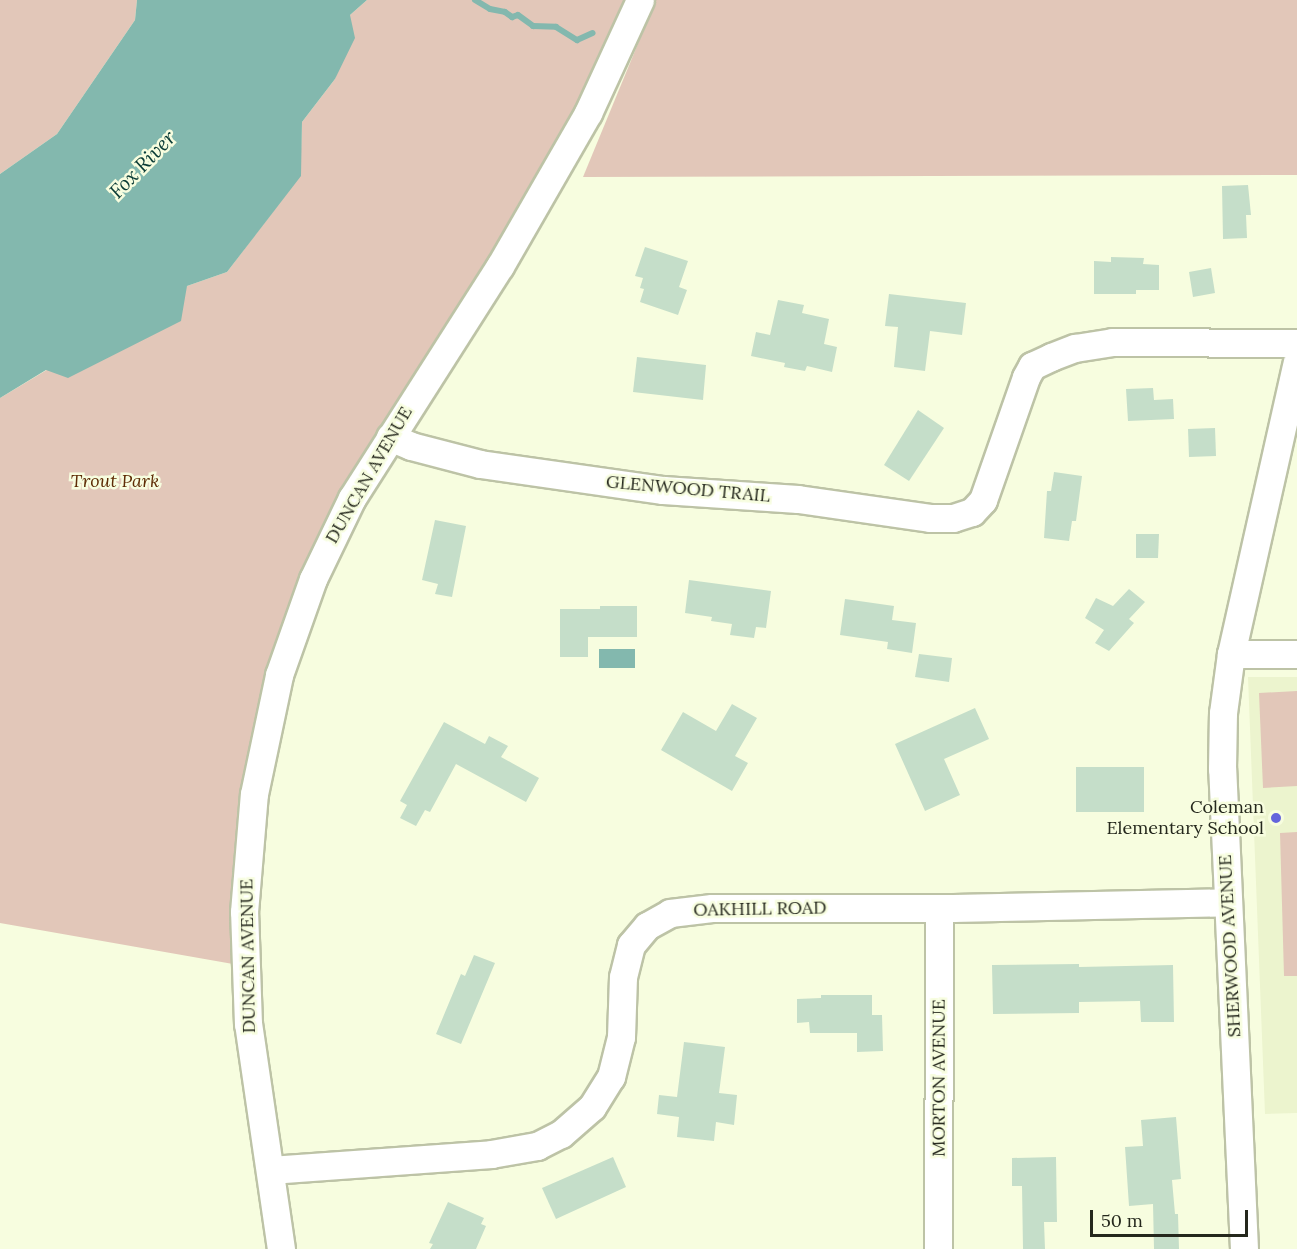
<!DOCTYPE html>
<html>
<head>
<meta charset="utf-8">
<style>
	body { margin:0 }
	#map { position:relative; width:1297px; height:1249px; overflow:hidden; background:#f7fddf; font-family:Lora,serif }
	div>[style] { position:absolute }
	.built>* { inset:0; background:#ecf4ce }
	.green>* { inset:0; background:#e2c7b9 }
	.water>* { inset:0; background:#83b8ae }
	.stream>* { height:6px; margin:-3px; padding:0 3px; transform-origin:3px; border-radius:3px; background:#83b8ae }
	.building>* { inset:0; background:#c5dec9 }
	.roads { filter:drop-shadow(2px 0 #bdc3a6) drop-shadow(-2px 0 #bdc3a6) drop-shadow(0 2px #bdc3a6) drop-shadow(0 -2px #bdc3a6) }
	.minor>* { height:27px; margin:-13.5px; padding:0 13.5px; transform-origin:13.5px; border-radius:13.5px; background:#fff }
	.dots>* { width:16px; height:16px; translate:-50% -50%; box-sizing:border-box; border:3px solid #f7fddf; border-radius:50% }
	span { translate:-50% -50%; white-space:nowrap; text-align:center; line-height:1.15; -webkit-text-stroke:5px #f7fddf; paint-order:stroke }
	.street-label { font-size:18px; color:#25281d }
	.park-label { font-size:18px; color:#5e2c05; font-style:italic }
	.poi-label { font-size:18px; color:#25281d }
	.right { translate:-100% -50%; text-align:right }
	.water-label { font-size:20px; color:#093b35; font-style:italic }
	.scale { position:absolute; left:1090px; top:1210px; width:158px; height:27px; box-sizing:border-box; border:3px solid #25281d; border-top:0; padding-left:8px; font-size:18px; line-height:21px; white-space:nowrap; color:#25281d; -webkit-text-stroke:4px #f7fddf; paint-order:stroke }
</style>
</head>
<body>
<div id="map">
	<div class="built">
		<div style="clip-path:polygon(1248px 677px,1297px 677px,1297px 1113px,1265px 1114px)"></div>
	</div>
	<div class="green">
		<div style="clip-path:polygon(0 0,137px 0,135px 20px,57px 134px,0 174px)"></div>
		<div style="clip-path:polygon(367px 0,629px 0,606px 49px,496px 254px,316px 546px,233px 964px,0 923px,0 398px,187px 286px,227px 272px,300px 176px,302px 122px,335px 79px,350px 15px)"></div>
		<div style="clip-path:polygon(656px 0,1297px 0,1297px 175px,583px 177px)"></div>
		<div style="clip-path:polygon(1297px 691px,1297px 786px,1263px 788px,1259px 693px)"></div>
		<div style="clip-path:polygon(1297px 832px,1297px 976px,1284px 976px,1280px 833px)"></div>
	</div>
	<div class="water">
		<div style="clip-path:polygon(137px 0,367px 0,350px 15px,355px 38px,335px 79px,302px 122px,301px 176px,227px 272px,187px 286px,181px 321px,68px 378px,46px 370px,0 398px,0 174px,57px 134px,135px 20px)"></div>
		<div style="clip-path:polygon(599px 649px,635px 649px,635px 668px,599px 668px)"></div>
	</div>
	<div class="stream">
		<div style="left:475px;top:0;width:17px;rotate:31deg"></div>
		<div style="left:490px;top:9px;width:15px;rotate:11deg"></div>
		<div style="left:505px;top:12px;width:9px;rotate:36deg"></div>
		<div style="left:512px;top:17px;width:6px;rotate:-18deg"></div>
		<div style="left:518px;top:15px;width:19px;rotate:36deg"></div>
		<div style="left:533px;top:26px;width:23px;rotate:2deg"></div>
		<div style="left:556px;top:27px;width:25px;rotate:32deg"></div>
		<div style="left:577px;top:40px;width:17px;rotate:-24deg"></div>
	</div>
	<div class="building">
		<div style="clip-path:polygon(1248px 185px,1251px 215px,1246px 215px,1247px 238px,1223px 239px,1222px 186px)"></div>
		<div style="clip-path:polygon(645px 247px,688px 261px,679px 287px,687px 290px,678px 315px,640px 302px,644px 289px,640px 288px,643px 278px,635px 276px)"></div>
		<div style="clip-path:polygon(1111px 257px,1144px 258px,1143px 264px,1159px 265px,1159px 290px,1136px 290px,1136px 294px,1094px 294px,1094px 261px,1111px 262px)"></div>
		<div style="clip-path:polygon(1211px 268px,1215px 293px,1193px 297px,1189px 272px)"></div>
		<div style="clip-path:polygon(889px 294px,966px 303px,962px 335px,930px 331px,925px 371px,894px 367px,898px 327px,885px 326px)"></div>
		<div style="clip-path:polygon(778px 300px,804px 305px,802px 313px,829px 319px,824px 344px,837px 347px,832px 372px,807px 366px,805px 371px,784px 367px,785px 363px,751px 356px,756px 332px,770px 335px)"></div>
		<div style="clip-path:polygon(637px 357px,706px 365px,703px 400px,633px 392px)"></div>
		<div style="clip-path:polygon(1153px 388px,1154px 400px,1173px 399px,1174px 419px,1128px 421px,1126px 389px)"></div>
		<div style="clip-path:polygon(918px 410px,944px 428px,909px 481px,884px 465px)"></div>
		<div style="clip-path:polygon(1215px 428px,1216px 456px,1189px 457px,1188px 429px)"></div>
		<div style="clip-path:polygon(1054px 472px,1082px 476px,1076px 521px,1072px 521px,1069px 541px,1044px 538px,1047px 491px,1051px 491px)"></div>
		<div style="clip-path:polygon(435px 520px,466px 526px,452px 597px,435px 594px,438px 584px,422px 580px)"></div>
		<div style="clip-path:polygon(1136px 534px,1159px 534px,1158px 558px,1136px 558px)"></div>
		<div style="clip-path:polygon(689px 580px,771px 591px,766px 628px,756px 627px,754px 638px,730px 635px,732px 624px,711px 621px,712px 617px,685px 613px)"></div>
		<div style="clip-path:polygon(1129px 589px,1145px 602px,1129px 619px,1134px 623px,1109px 651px,1095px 643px,1104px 630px,1085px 618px,1096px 598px,1113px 606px)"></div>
		<div style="clip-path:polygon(845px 599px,894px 606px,892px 620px,916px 623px,912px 653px,887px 649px,888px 642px,840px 635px)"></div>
		<div style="clip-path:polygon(600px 606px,637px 606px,637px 637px,588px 637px,588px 657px,560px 657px,560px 609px,600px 609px)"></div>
		<div style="clip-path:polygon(919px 654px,952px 658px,949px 682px,915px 677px)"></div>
		<div style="clip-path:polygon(732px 704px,757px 718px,735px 756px,748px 763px,732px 791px,661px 750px,683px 712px,716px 731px)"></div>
		<div style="clip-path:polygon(975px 708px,989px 739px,944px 759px,960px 795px,925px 811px,895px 744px)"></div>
		<div style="clip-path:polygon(444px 722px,485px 744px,489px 736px,508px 746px,501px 757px,539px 778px,526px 802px,456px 764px,430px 812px,425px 810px,416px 826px,400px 818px,407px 805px,400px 801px)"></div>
		<div style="clip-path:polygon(1076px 767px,1144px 767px,1144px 812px,1076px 812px)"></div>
		<div style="clip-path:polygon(474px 955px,495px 963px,461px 1044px,436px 1034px,461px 974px,465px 976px)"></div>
		<div style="clip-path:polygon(1079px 964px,1079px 967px,1173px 965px,1174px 1022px,1141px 1022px,1140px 1001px,1079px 1002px,1079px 1013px,993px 1014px,992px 965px)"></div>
		<div style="clip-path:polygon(821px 995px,872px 995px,872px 1015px,882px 1015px,883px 1051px,857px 1052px,857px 1033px,810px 1033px,809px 1022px,797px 1023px,797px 999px,821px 998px)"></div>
		<div style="clip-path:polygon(684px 1042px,725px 1047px,719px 1093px,737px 1095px,734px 1125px,716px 1122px,714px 1141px,677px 1137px,679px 1117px,657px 1114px,659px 1095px,677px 1097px)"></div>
		<div style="clip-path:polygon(1176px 1117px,1181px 1179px,1172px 1180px,1175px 1214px,1178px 1214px,1179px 1249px,1154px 1249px,1153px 1204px,1129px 1206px,1125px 1147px,1143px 1146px,1141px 1120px)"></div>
		<div style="clip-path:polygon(613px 1157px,626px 1187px,556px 1219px,542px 1188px)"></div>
		<div style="clip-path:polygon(1056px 1157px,1057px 1222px,1044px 1222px,1045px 1249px,1023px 1249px,1022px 1186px,1012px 1186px,1012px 1158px)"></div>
		<div style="clip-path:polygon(448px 1202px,484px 1218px,481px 1224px,486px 1226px,476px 1249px,430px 1249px,433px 1244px,429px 1243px)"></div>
	</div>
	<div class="roads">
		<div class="minor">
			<div style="left:390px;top:437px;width:23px;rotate:23deg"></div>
			<div style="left:411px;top:446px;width:71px;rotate:14.6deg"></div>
			<div style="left:480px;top:464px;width:185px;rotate:8.1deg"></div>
			<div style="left:663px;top:490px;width:135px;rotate:3.8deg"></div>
			<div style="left:798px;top:499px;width:133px;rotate:8.2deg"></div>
			<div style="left:930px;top:518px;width:23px"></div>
			<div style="left:953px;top:518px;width:20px;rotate:-18deg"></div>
			<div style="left:972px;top:512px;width:16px;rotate:-47deg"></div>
			<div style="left:983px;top:500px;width:130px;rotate:-70.7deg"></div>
			<div style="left:1026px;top:377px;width:13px;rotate:-61deg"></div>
			<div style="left:1032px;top:366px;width:21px;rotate:-25deg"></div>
			<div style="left:1051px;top:357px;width:26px;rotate:-21deg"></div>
			<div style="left:1075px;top:348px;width:37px;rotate:-9deg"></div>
			<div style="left:1112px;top:342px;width:185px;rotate:0.3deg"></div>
			<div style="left:1231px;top:654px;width:66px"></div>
			<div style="left:270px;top:1170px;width:222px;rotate:-4.1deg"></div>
			<div style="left:491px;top:1154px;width:47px;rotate:-9.9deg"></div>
			<div style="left:537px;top:1146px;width:27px;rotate:-27deg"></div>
			<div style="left:561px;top:1134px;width:41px;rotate:-41.1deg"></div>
			<div style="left:592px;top:1107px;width:36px;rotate:-58deg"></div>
			<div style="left:611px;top:1077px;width:41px;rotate:-76deg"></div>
			<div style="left:621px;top:1037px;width:60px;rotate:-88.1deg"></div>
			<div style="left:623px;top:977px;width:33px;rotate:-76deg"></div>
			<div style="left:631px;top:945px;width:25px;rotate:-50deg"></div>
			<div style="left:647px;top:926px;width:26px;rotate:-29deg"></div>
			<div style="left:670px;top:913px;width:42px;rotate:-6.8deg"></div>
			<div style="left:712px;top:908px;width:241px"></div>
			<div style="left:953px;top:908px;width:275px;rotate:-1.2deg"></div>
			<div style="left:281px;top:1249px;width:227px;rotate:-98.3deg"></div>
			<div style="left:248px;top:1024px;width:112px;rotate:-92deg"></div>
			<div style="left:244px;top:912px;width:118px;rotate:-85.2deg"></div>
			<div style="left:254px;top:794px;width:122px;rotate:-78.1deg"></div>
			<div style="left:279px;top:675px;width:102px;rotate:-70.5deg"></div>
			<div style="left:313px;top:579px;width:90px;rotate:-64.3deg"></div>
			<div style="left:352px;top:498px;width:275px;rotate:-57.5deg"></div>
			<div style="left:500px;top:266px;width:177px;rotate:-60.1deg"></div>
			<div style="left:588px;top:113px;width:124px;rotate:-65.3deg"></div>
			<div style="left:938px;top:1249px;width:341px;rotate:-89.8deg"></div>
			<div style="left:1244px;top:1249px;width:481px;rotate:-92.6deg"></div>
			<div style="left:1222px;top:769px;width:56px;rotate:-89deg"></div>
			<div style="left:1223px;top:713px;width:60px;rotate:-82.3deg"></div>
			<div style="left:1231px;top:654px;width:299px;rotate:-77.3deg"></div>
		</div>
	</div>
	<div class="dots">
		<div style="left:1276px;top:818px;background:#6464dc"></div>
	</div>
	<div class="street-label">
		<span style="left:369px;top:475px;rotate:-60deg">DUNCAN AVENUE</span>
		<span style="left:688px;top:489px;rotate:5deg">GLENWOOD TRAIL</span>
		<span style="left:760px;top:909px;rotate:-1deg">OAKHILL ROAD</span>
		<span style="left:1230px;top:946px;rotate:-93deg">SHERWOOD AVENUE</span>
		<span style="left:248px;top:956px;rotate:-91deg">DUNCAN AVENUE</span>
		<span style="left:939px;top:1078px;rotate:-90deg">MORTON AVENUE</span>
	</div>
	<div class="park-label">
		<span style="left:115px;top:481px">Trout Park</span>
	</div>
	<div class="poi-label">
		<span class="right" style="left:1264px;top:818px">Coleman<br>Elementary School</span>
	</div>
	<div class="water-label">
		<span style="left:142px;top:164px;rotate:-46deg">Fox River</span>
	</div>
	<div class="scale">50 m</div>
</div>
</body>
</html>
